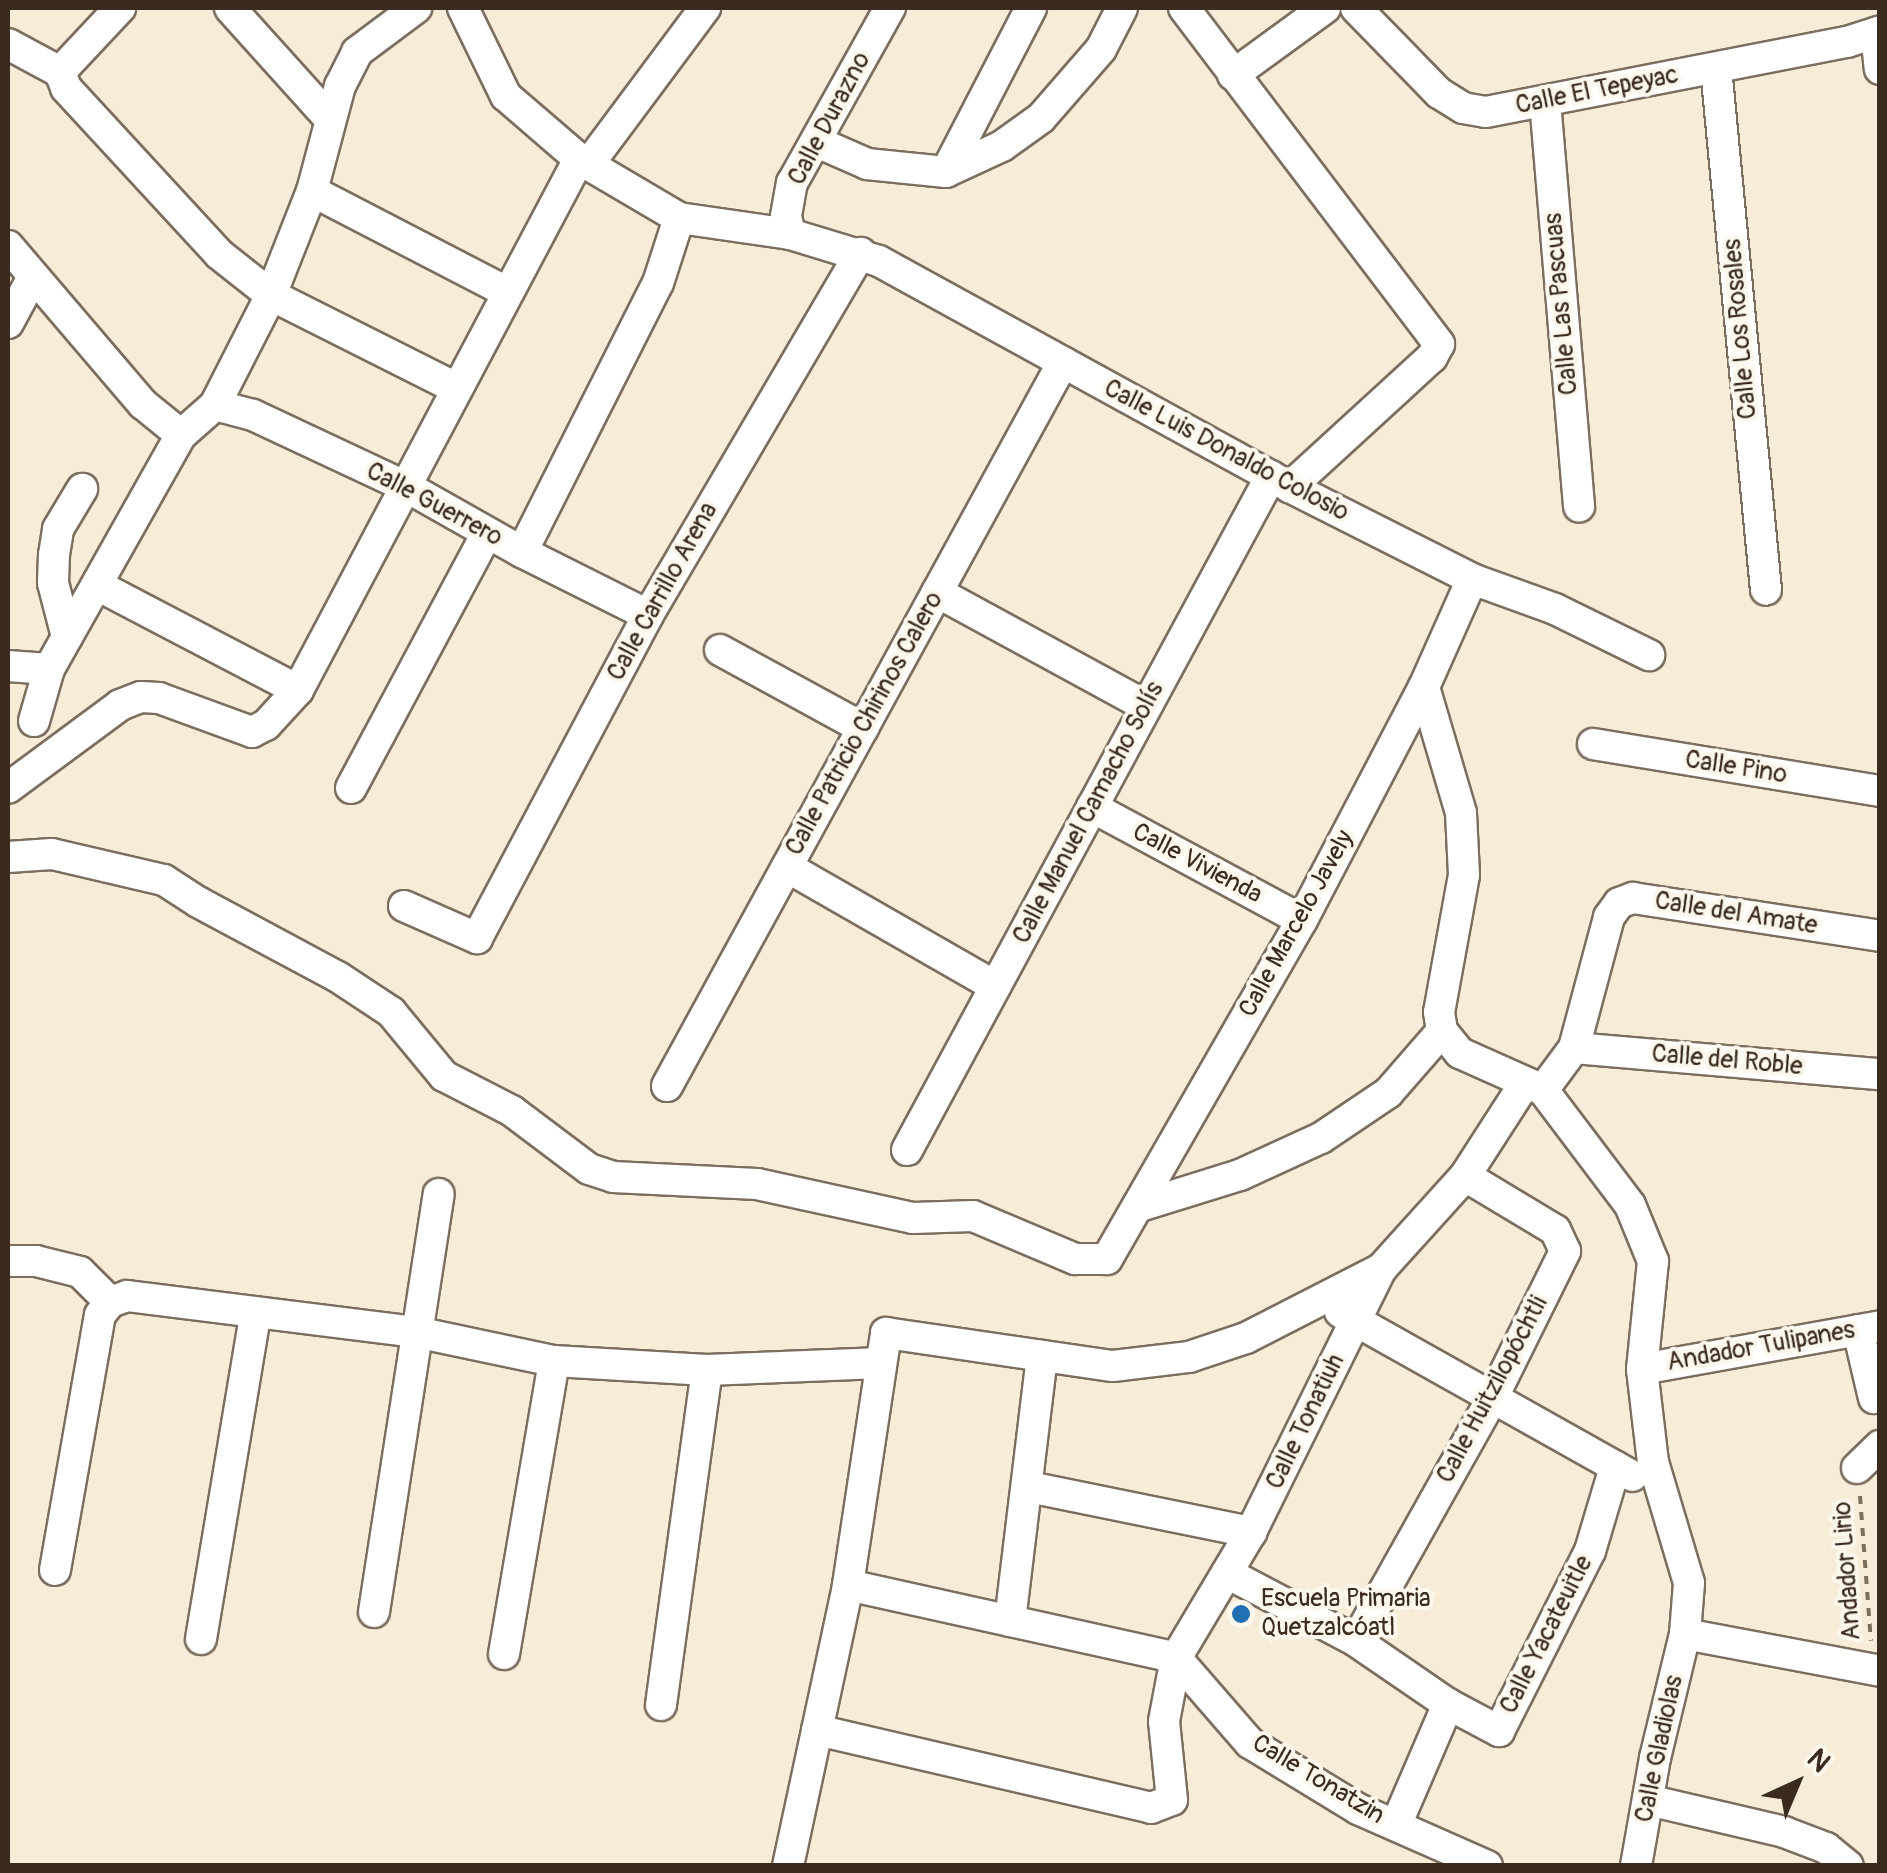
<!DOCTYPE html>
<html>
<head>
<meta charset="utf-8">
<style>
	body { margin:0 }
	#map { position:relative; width:1887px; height:1873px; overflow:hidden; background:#f6ecd7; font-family:Pangolin,sans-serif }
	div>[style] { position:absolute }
	.path>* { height:4px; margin-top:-2px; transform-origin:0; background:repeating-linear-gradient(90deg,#7c6e5f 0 8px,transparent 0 16px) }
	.roads { filter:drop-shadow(2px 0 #7c6e5f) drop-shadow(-2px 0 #7c6e5f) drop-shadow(0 2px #7c6e5f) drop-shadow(0 -2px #7c6e5f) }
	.minor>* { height:30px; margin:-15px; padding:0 15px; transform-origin:15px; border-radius:15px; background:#fff }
	.dots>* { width:28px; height:28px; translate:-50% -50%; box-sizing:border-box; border:5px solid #fbf7ec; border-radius:50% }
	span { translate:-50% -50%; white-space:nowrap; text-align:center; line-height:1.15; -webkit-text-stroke:8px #fbf7ec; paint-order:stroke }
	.street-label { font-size:25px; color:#3b2a1e }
	.poi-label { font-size:25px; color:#3b2a1e }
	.left { translate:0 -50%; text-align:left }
	.frame { position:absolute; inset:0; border:10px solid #3b2a1e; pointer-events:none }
	.north { position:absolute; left:1747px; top:1733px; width:100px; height:100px; -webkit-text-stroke:8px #fbf7ec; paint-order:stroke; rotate:44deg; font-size:28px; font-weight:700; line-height:40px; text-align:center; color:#3b2a1e }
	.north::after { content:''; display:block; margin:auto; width:35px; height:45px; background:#3b2a1e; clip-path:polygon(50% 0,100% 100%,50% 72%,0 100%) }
</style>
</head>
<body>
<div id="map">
	<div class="path">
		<div style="left:1860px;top:1496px;width:145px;rotate:85.7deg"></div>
	</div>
	<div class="roads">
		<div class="minor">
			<div style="left:230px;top:8px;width:149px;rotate:48deg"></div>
			<div style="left:463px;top:8px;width:98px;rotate:64deg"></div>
			<div style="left:506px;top:96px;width:96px;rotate:40.8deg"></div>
			<div style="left:579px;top:159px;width:116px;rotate:30.5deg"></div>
			<div style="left:679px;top:218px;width:112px;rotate:8.2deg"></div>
			<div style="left:790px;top:234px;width:93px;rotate:16.9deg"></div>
			<div style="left:879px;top:261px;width:469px;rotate:28.8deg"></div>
			<div style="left:1290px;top:487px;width:204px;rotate:26.8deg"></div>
			<div style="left:1472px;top:579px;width:88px;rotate:19.9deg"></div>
			<div style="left:1555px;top:609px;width:105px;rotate:26.1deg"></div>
			<div style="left:1184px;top:8px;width:422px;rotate:52.8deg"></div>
			<div style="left:1439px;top:344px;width:15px;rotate:118deg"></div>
			<div style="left:1432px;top:357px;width:193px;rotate:137.5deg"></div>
			<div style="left:1356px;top:8px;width:119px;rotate:45.7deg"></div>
			<div style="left:1439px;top:93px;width:28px;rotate:32deg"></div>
			<div style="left:1463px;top:108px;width:23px;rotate:10deg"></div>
			<div style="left:1486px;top:112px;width:368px;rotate:-11deg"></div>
			<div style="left:1847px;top:42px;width:35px;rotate:-18deg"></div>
			<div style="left:1876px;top:33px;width:36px;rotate:84deg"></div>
			<div style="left:8px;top:44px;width:59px;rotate:28.3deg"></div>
			<div style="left:60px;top:72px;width:17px;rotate:69deg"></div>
			<div style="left:66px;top:88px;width:226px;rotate:47.3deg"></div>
			<div style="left:219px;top:254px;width:66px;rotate:38.3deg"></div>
			<div style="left:271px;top:295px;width:207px;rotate:26.7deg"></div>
			<div style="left:1716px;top:68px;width:524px;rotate:84.53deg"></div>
			<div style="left:60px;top:72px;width:88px;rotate:-46.8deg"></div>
			<div style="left:1233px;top:75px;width:114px;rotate:-36.1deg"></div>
			<div style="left:1545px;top:101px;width:407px;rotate:85.2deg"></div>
			<div style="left:817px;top:142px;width:55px;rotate:23.7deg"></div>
			<div style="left:867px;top:164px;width:79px;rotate:5.8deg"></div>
			<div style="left:946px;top:172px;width:62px;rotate:-24.9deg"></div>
			<div style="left:1002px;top:146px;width:48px;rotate:-35.7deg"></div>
			<div style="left:1041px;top:118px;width:91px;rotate:-49deg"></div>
			<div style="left:1101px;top:49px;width:46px;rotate:-62.9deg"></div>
			<div style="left:588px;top:165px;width:196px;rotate:-53.3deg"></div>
			<div style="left:946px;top:172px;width:185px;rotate:-62.6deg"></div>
			<div style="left:312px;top:191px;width:220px;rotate:27.4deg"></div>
			<div style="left:790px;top:234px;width:18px;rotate:-103deg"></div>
			<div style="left:786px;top:216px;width:34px;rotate:-80deg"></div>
			<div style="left:792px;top:183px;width:201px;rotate:-60.8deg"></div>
			<div style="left:8px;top:246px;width:208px;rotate:49.5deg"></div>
			<div style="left:143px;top:404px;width:49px;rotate:39.2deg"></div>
			<div style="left:181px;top:435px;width:45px;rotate:-41.4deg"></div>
			<div style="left:215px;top:405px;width:123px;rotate:-63deg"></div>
			<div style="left:271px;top:295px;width:112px;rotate:-68.5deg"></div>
			<div style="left:312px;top:191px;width:109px;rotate:-75.1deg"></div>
			<div style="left:340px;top:86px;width:38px;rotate:-63deg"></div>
			<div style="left:357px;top:52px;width:74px;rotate:-36.7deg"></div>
			<div style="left:8px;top:323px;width:52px;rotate:-61.5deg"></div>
			<div style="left:215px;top:405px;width:39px;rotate:15deg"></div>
			<div style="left:253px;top:415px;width:170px;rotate:25.1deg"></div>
			<div style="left:407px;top:487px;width:132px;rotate:29.5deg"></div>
			<div style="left:522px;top:552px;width:141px;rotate:26.6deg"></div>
			<div style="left:522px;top:552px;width:301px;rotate:-63.2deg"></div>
			<div style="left:658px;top:283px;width:68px;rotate:-72.1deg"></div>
			<div style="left:97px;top:585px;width:227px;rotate:27.6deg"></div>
			<div style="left:937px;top:592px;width:238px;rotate:28.6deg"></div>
			<div style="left:67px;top:637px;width:56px;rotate:-104.5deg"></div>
			<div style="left:53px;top:583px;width:28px;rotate:-88deg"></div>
			<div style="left:54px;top:555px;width:26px;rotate:-81deg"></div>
			<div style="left:58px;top:529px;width:47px;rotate:-59deg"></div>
			<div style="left:720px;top:650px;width:163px;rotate:28.6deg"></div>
			<div style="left:8px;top:666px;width:41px;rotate:4.2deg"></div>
			<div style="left:1424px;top:687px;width:131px;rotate:73.6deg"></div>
			<div style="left:1461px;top:813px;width:62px;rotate:87.2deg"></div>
			<div style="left:1464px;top:875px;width:139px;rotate:100.3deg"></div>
			<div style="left:1439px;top:1012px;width:19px;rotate:81deg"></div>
			<div style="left:1442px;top:1031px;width:28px;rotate:51deg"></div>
			<div style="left:1460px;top:1053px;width:89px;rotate:24deg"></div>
			<div style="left:34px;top:721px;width:54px;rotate:-73.9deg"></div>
			<div style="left:49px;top:669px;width:269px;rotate:-60.6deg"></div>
			<div style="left:1593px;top:744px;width:291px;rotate:9.3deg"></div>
			<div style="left:8px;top:788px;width:139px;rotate:-36.5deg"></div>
			<div style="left:120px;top:705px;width:22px;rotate:-21deg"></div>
			<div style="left:141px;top:697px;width:18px;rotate:3deg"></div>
			<div style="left:159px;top:698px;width:99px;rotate:20.1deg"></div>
			<div style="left:252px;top:732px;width:16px;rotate:-27deg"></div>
			<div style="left:266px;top:725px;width:47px;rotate:-47.6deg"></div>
			<div style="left:298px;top:690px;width:601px;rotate:-62.11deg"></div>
			<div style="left:351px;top:788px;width:289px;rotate:-61.9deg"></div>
			<div style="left:1092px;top:807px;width:238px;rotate:28.3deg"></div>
			<div style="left:8px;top:857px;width:44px;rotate:-3.9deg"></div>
			<div style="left:52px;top:854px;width:115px;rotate:13.1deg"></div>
			<div style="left:164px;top:880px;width:40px;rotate:32.9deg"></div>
			<div style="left:198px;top:902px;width:159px;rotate:28.2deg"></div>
			<div style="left:338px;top:977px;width:64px;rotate:33.4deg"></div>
			<div style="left:391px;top:1012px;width:83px;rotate:50.4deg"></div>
			<div style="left:444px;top:1076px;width:76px;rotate:27.2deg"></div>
			<div style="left:512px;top:1111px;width:96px;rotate:37deg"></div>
			<div style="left:589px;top:1169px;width:25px;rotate:18deg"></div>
			<div style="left:613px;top:1177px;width:144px;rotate:2.8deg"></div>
			<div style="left:757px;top:1184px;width:160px;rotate:12.3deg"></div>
			<div style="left:913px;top:1218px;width:60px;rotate:-1.9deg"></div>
			<div style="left:973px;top:1216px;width:111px;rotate:22.9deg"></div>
			<div style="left:1075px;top:1259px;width:32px"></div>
			<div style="left:1107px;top:1259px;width:391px;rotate:-60.1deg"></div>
			<div style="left:1302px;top:920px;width:263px;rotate:-62.4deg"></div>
			<div style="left:1424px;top:687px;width:118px;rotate:-66deg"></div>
			<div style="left:787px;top:867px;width:240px;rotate:29.8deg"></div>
			<div style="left:404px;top:906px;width:80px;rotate:23.7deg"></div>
			<div style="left:477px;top:938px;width:365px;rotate:-62.1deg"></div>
			<div style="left:648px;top:615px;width:420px;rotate:-59.6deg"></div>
			<div style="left:1574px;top:1048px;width:307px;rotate:4.9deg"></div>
			<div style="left:667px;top:1086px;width:825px;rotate:-61.32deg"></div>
			<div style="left:1543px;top:1090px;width:144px;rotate:52.9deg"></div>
			<div style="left:1630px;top:1205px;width:61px;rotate:67.7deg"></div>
			<div style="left:1653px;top:1261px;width:109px;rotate:95.8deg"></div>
			<div style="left:1642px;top:1369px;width:94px;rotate:83.3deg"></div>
			<div style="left:1653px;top:1462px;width:126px;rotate:73.4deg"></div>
			<div style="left:1689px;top:1583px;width:51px;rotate:94.5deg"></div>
			<div style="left:1685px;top:1634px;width:128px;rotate:103.6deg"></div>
			<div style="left:1655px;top:1758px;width:110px;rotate:100deg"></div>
			<div style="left:1543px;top:1090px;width:52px;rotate:-53.6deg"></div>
			<div style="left:1574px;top:1048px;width:136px;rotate:-75deg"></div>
			<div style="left:1609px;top:917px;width:17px;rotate:-54deg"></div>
			<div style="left:1619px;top:903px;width:15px;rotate:-20deg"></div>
			<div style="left:1633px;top:898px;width:250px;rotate:8.7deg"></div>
			<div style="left:907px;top:1150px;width:766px;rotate:-61.63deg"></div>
			<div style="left:1137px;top:1207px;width:108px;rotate:-17.3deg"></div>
			<div style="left:1240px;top:1175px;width:89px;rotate:-24.6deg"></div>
			<div style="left:1321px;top:1138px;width:81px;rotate:-33.9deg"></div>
			<div style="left:1388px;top:1093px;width:82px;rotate:-48.9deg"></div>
			<div style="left:8px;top:1261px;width:28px"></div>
			<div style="left:36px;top:1261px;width:45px;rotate:14deg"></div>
			<div style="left:80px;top:1272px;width:42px;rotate:45deg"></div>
			<div style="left:1340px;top:1312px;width:335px;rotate:29.3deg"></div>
			<div style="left:1858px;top:1330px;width:70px;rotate:76.8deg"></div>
			<div style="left:1642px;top:1369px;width:242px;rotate:-10.2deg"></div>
			<div style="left:1857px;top:1468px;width:32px;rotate:-44deg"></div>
			<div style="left:1029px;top:1487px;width:227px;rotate:11.5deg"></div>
			<div style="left:55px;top:1570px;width:259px;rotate:-80deg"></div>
			<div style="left:100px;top:1315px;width:16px;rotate:-52deg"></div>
			<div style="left:110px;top:1302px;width:18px;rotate:-19deg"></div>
			<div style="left:127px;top:1296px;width:291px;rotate:7.1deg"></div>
			<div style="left:416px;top:1332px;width:141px;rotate:11.9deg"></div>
			<div style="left:554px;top:1361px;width:153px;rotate:3.4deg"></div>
			<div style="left:707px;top:1370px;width:174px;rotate:-2.3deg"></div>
			<div style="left:1227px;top:1573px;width:146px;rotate:27.8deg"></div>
			<div style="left:1356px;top:1641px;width:112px;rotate:34.4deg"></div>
			<div style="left:1448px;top:1704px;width:58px;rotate:27.9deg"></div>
			<div style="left:1499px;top:1731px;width:202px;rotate:-63.2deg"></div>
			<div style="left:1590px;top:1551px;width:88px;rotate:-73.4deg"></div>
			<div style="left:848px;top:1585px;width:336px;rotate:12.5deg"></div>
			<div style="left:374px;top:1612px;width:423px;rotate:-81.2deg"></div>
			<div style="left:1010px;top:1621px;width:267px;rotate:-83.1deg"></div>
			<div style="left:1685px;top:1634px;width:198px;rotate:10.7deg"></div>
			<div style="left:201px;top:1639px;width:328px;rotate:-80.5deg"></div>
			<div style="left:1356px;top:1641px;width:278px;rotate:-60.7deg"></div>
			<div style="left:1492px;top:1399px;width:165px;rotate:-63.7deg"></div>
			<div style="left:1565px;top:1251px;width:23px;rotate:-115deg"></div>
			<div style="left:1555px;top:1230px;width:105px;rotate:-149deg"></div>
			<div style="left:504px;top:1654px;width:297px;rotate:-80.3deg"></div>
			<div style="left:1176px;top:1658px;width:113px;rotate:49deg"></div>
			<div style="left:1250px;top:1743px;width:127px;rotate:31.4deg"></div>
			<div style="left:1358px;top:1809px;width:141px;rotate:23.8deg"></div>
			<div style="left:661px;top:1705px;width:338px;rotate:-82.2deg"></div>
			<div style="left:817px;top:1730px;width:343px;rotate:13.1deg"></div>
			<div style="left:1151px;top:1808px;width:22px;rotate:-21deg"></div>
			<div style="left:1172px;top:1800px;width:79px;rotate:-95.8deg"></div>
			<div style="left:1164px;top:1721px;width:64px;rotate:-79.2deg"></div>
			<div style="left:1176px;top:1658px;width:147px;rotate:-59.2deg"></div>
			<div style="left:1251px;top:1532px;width:293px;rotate:-63.7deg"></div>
			<div style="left:1648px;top:1800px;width:140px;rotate:13.2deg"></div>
			<div style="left:1784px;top:1832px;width:45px;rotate:20.9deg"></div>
			<div style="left:1826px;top:1848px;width:28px;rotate:39deg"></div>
			<div style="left:1396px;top:1825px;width:132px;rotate:-66.7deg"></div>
			<div style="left:788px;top:1866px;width:287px;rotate:-77.9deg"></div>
			<div style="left:848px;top:1585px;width:255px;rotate:-81.4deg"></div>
			<div style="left:886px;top:1333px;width:229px;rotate:8.3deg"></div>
			<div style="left:1113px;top:1366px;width:77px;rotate:-6.8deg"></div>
			<div style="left:1189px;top:1357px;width:60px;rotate:-18.4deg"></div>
			<div style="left:1246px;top:1338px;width:152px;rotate:-27.1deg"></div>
			<div style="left:1381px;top:1269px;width:125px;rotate:-47.9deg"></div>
			<div style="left:1465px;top:1176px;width:111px;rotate:-57.2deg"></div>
		</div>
	</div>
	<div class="dots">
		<div style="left:1241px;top:1614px;background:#1f6fb2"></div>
	</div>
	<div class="street-label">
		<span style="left:1597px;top:91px;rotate:-11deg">Calle El Tepeyac</span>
		<span style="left:830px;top:119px;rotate:-62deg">Calle Durazno</span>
		<span style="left:1562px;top:304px;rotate:-95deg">Calle Las Pascuas</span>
		<span style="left:1741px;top:329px;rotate:-95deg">Calle Los Rosales</span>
		<span style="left:1226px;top:451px;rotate:28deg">Calle Luis Donaldo Colosio</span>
		<span style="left:434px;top:505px;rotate:28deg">Calle Guerrero</span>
		<span style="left:663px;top:592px;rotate:-61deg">Calle Carrillo Arena</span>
		<span style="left:865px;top:724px;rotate:-61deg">Calle Patricio Chirinos Calero</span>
		<span style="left:1736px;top:768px;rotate:9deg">Calle Pino</span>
		<span style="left:1089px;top:813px;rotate:-62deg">Calle Manuel Camacho Solís</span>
		<span style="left:1197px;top:864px;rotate:28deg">Calle Vivienda</span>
		<span style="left:1736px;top:914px;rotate:9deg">Calle del Amate</span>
		<span style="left:1297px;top:924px;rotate:-61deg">Calle Marcelo Javely</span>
		<span style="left:1727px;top:1061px;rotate:5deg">Calle del Roble</span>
		<span style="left:1761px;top:1347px;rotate:-10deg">Andador Tulipanes</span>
		<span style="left:1493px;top:1390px;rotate:-62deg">Calle Huitzilopóchtli</span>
		<span style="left:1306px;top:1422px;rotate:-64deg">Calle Tonatiuh</span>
		<span style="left:1848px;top:1571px;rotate:-94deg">Andador Lirio</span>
		<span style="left:1547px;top:1635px;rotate:-63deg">Calle Yacateuitle</span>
		<span style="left:1660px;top:1749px;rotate:-78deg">Calle Gladiolas</span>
		<span style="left:1318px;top:1780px;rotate:31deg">Calle Tonatzin</span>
	</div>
	<div class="poi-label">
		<span class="left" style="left:1261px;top:1614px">Escuela Primaria<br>Quetzalcóatl</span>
	</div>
	<div class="frame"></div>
	<div class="north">N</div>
</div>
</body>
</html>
